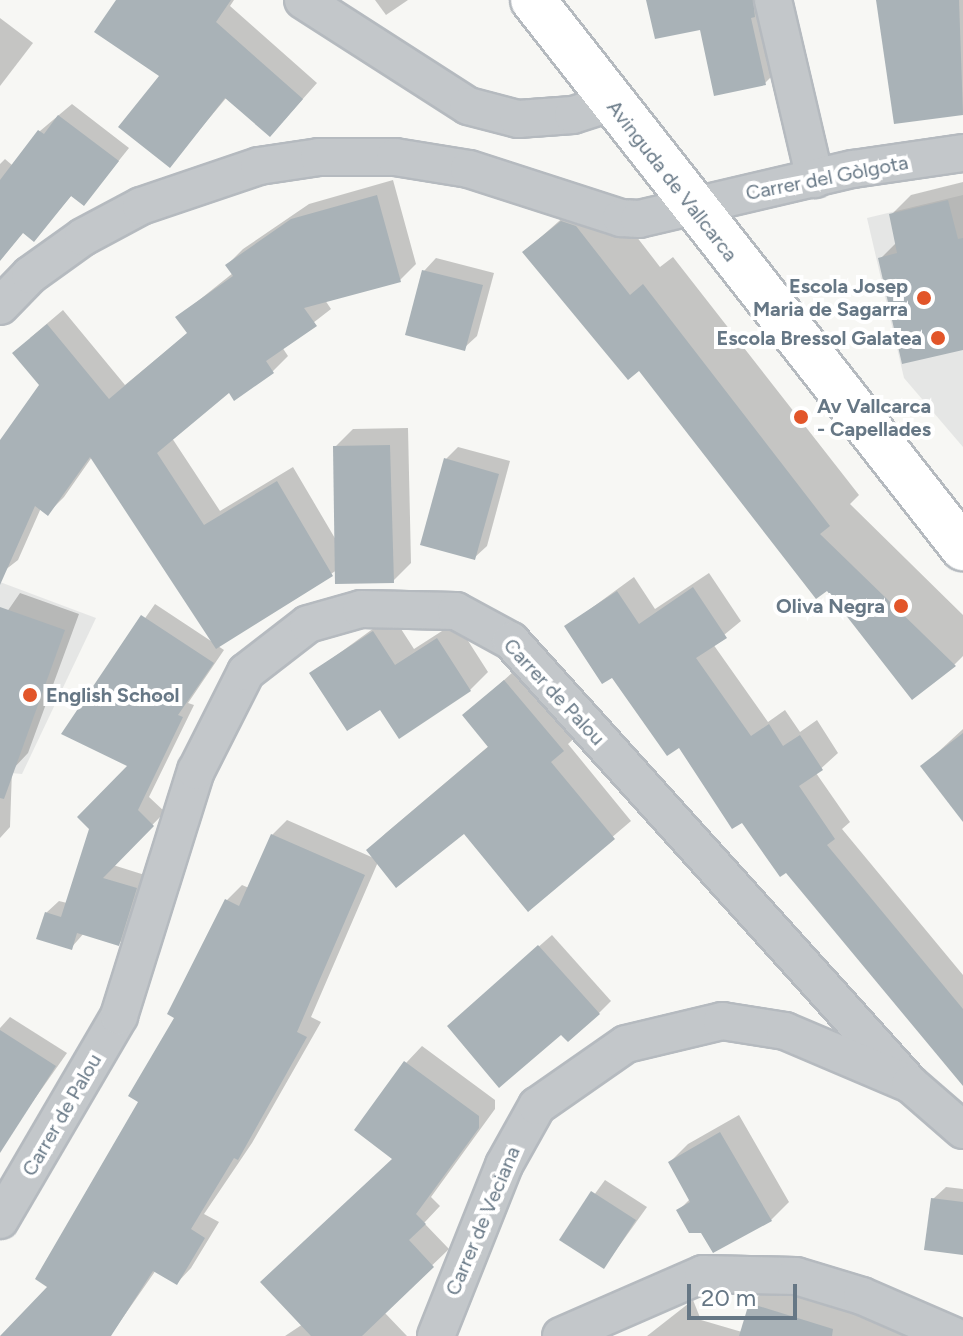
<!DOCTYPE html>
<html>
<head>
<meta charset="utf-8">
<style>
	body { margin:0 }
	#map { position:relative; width:963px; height:1336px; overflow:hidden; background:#f7f7f4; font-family:Figtree,sans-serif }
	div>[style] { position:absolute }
	.built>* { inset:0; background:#e5e6e5 }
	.shadow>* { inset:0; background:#0003 }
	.building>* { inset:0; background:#a9b2b7 }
	.roads { filter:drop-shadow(2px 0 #b5babf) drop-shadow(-2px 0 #b5babf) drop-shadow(0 2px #b5babf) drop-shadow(0 -2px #b5babf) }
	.street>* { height:36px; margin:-18px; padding:0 18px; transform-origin:18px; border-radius:18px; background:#c3c7ca }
	.secondary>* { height:44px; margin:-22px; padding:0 22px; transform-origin:22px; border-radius:22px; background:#fff }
	.dots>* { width:22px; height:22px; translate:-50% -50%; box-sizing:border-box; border:4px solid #fff; border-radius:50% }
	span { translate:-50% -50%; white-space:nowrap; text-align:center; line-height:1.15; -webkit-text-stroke:8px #fff; paint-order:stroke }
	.street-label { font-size:20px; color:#667785 }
	.poi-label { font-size:20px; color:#667785; font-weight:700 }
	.right { translate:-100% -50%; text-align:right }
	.left { translate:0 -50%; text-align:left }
	.scale { position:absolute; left:687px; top:1284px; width:110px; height:36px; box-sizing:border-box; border:4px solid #667785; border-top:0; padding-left:10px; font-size:24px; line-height:28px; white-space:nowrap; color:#667785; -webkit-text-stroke:6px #fff; paint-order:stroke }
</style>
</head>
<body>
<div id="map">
	<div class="built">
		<div style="clip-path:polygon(963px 195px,963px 447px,904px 378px,867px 218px)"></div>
		<div style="clip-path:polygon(0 582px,96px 618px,22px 774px,0 772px)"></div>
	</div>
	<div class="shadow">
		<div style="clip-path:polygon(118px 0,234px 0,230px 6px,317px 83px,285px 119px,227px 97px,170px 165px,162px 75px)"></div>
		<div style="clip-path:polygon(375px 0,408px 0,386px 15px)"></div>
		<div style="clip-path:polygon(649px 0,781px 0,793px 55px,765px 83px,701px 27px)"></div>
		<div style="clip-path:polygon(878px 0,963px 0,963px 113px,895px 121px)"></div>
		<div style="clip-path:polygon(0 18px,33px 43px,0 86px)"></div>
		<div style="clip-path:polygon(72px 104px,129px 148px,84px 204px,72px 195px,34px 239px,24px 231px,0 260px,0 164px,5px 159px,12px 165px,40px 131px)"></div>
		<div style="clip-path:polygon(393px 180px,416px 264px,400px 280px,325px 300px,331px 309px,282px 347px,288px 356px,273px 371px,229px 390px,172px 438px,220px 511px,293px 467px,336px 540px,335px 447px,353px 429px,408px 428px,411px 563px,393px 581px,337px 570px,218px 646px,224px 650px,188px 703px,194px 705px,149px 797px,165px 812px,113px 865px,148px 876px,131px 932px,118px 944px,84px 933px,71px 948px,46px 913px,59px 901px,67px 903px,131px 766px,64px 734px,155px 604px,214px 643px,92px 457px,64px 497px,48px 513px,41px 508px,18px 560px,0 574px,0 444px,41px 385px,30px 338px,63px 310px,125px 385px,189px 332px,178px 317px,233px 273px,227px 265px,243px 249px,309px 204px)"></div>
		<div style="clip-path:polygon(963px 182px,963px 348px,880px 259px,897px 242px,891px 215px,911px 195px)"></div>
		<div style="clip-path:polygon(592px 192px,606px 197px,660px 267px,673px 257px,859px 495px,850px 504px,963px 615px,963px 656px,954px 665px,828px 588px,640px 368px,524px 252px)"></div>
		<div style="clip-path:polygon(436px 258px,494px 273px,477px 336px,464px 348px,424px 271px)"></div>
		<div style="clip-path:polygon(458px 447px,510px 461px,487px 546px,474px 558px,446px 459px)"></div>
		<div style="clip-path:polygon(709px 573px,741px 621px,713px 644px,768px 722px,785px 710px,800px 732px,817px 720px,838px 753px,816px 773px,850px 822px,842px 829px,963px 975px,963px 1069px,680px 745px,567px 626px,634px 577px,655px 609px)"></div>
		<div style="clip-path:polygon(20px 593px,79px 614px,28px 753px,12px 770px,10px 827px,0 838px,0 622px)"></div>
		<div style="clip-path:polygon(392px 615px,414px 649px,456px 622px,488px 672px,470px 690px,380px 707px,312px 673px)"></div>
		<div style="clip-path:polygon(522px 664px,580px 733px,568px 744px,631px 821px,528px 909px,464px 832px,378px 862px,311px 1017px,321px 1022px,252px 1143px,204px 1214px,219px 1222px,191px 1268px,177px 1283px,156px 1270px,110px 1336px,2px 1336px,50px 1287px,140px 1101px,227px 900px,242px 885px,249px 888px,272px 835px,287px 820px,376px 859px,369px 850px,386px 833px,490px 745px,465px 715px)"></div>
		<div style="clip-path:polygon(963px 729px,963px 818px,923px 766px)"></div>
		<div style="clip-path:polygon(552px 935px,611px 1001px,599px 1013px,562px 1032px,462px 1014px)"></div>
		<div style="clip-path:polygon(10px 1017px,67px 1053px,14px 1128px,0 1119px,0 1028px)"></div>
		<div style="clip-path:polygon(422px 1046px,495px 1100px,495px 1109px,431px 1197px,440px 1206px,424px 1223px,449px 1249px,384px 1312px,407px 1336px,285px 1336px,303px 1324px,395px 1158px,406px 1063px)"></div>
		<div style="clip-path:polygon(739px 1115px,789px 1202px,771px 1220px,702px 1231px,678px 1211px,691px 1198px,670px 1162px,688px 1144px)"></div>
		<div style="clip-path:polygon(605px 1180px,647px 1207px,604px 1267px,562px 1239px)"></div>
		<div style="clip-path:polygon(946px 1187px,963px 1189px,963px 1253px,933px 1199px)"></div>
		<div style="clip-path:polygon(769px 1285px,932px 1336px,647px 1336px,693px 1300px,701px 1320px,742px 1332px,751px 1304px)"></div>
	</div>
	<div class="building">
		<div style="clip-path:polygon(116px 0,231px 0,216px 22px,303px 99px,270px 137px,225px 98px,170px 168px,118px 127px,159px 76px,94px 32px)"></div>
		<div style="clip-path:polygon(646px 0,753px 0,755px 17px,751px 18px,766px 85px,714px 96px,700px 30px,655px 39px)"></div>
		<div style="clip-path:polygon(876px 0,959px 0,963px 115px,894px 124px)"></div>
		<div style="clip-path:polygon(58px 115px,119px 161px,84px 206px,71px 196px,34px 242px,23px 233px,0 261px,0 180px,38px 130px,44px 134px)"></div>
		<div style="clip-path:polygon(377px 195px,401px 282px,304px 308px,317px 326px,266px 361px,274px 373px,234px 401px,229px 393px,157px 453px,204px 525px,277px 481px,333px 576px,216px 649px,90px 457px,48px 516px,35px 506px,0 585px,0 440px,39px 385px,12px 353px,47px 324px,109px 399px,187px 333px,175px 317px,233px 276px,225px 265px,291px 219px)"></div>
		<div style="clip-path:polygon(948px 200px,958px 239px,963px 238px,963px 350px,902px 364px,878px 258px,897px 253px,889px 214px)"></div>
		<div style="clip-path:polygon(561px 221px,576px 226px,630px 295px,643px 284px,830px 526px,820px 534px,956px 666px,912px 700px,827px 591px,816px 599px,639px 371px,628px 380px,522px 252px)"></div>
		<div style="clip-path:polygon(422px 270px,483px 285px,465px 351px,405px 335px)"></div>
		<div style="clip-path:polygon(390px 445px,394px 583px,335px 584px,333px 446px)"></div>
		<div style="clip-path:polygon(444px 458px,499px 474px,475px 560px,420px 545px)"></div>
		<div style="clip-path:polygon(693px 587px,727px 638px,696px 658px,751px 736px,769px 724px,783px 746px,800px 735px,823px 770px,799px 786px,835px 839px,827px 845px,963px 1009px,963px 1086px,786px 873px,780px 877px,742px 823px,732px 829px,679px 748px,667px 756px,612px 678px,602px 684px,564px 626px,617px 591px,639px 624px)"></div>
		<div style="clip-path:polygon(0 607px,65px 630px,4px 799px,0 798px)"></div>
		<div style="clip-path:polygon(141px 615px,214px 663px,178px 715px,183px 717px,138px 810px,154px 826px,103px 878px,137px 888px,119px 946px,77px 933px,72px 950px,36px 939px,45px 912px,61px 917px,89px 829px,77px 817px,127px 766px,61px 734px)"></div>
		<div style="clip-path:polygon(373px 631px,395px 665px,437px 638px,471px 691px,399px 739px,380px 710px,347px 731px,309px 673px)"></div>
		<div style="clip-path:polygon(504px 680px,564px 751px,551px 762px,615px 839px,528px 912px,464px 834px,396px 888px,366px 850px,488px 747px,462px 715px)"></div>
		<div style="clip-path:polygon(963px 733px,963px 822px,920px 766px)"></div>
		<div style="clip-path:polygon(271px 834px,365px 875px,297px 1032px,307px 1037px,238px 1160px,234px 1158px,191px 1229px,205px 1238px,177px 1285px,153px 1271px,111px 1336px,0 1336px,47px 1287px,35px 1279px,138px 1102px,128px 1096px,174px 1018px,167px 1014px,225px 899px,239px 906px)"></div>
		<div style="clip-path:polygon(538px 945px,600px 1014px,568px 1042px,561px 1035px,499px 1088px,447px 1026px)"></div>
		<div style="clip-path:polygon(0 1030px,56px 1066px,0 1153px)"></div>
		<div style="clip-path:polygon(404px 1061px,479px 1116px,479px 1128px,416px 1214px,426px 1224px,409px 1240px,434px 1267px,362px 1336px,311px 1336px,260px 1282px,392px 1159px,354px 1130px)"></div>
		<div style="clip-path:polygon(720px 1132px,772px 1221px,713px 1253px,701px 1233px,689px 1233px,676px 1210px,690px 1202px,668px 1162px)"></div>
		<div style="clip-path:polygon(591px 1191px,636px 1220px,604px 1269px,559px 1240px)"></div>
		<div style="clip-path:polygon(931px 1198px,963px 1202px,963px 1255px,924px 1250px)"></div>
		<div style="clip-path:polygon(749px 1303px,833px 1329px,832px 1336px,739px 1336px)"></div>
	</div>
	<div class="roads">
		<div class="street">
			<div style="left:303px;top:0;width:196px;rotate:32.7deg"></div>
			<div style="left:468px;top:106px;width:52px;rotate:14.6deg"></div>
			<div style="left:518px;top:119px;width:55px;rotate:-4.2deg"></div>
			<div style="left:573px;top:115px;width:40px;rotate:-18deg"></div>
			<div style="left:773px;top:0;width:184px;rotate:76.8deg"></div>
			<div style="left:0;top:306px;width:43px;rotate:-45.9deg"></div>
			<div style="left:30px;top:275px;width:65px;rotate:-35.6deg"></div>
			<div style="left:83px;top:237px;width:66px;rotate:-28.1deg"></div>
			<div style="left:141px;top:206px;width:125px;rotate:-18.7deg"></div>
			<div style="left:259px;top:166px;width:61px;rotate:-8.5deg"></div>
			<div style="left:319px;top:157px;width:76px"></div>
			<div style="left:395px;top:157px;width:75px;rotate:9.2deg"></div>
			<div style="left:469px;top:169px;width:160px;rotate:17.9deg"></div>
			<div style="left:621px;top:218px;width:18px;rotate:3deg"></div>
			<div style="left:639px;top:219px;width:220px;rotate:-13.2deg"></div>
			<div style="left:853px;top:169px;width:111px;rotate:-8.3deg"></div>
			<div style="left:0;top:1220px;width:236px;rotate:-59.7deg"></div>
			<div style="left:119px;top:1016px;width:257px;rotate:-72.6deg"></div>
			<div style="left:196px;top:771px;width:111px;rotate:-63.2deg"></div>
			<div style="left:246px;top:672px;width:78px;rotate:-37.7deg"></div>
			<div style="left:308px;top:624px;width:55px;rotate:-15.8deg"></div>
			<div style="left:361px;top:609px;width:95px;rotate:1.2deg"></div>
			<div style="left:456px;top:611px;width:63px;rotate:28.6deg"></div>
			<div style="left:511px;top:641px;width:596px;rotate:47.99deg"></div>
			<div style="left:436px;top:1336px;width:184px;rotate:-68.3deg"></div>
			<div style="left:504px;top:1165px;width:68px;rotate:-60.8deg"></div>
			<div style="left:537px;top:1106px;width:108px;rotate:-34.9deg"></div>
			<div style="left:626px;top:1044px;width:99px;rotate:-13.5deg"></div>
			<div style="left:722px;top:1021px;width:64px;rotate:9deg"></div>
			<div style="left:785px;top:1031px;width:136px;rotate:23deg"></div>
			<div style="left:910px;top:1084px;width:70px;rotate:41deg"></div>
			<div style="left:561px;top:1336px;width:155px;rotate:-23.6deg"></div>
			<div style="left:703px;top:1274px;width:93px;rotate:1.2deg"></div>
			<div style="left:796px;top:1276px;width:69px;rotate:16.9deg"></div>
			<div style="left:862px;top:1296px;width:100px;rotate:23.5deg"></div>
		</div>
		<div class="secondary">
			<div style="left:533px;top:0;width:697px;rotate:51.88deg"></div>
		</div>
	</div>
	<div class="dots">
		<div style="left:924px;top:298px;background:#e25529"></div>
		<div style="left:938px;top:338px;background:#e25529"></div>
		<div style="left:801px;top:417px;background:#e25529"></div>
		<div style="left:901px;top:606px;background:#e25529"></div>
		<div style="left:30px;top:695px;background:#e25529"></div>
	</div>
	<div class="street-label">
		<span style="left:827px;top:178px;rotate:-11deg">Carrer del Gòlgota</span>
		<span style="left:672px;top:181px;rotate:52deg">Avinguda de Vallcarca</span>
		<span style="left:554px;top:692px;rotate:47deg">Carrer de Palou</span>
		<span style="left:62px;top:1115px;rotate:-60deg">Carrer de Palou</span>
		<span style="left:483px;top:1221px;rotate:-67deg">Carrer de Veciana</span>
	</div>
	<div class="poi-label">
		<span class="right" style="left:908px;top:298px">Escola Josep<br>Maria de Sagarra</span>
		<span class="right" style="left:922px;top:338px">Escola Bressol Galatea</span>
		<span class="left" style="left:817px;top:418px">Av Vallcarca<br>- Capellades</span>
		<span class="right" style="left:885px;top:606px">Oliva Negra</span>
		<span class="left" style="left:46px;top:695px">English School</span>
	</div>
	<div class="scale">20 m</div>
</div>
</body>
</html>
